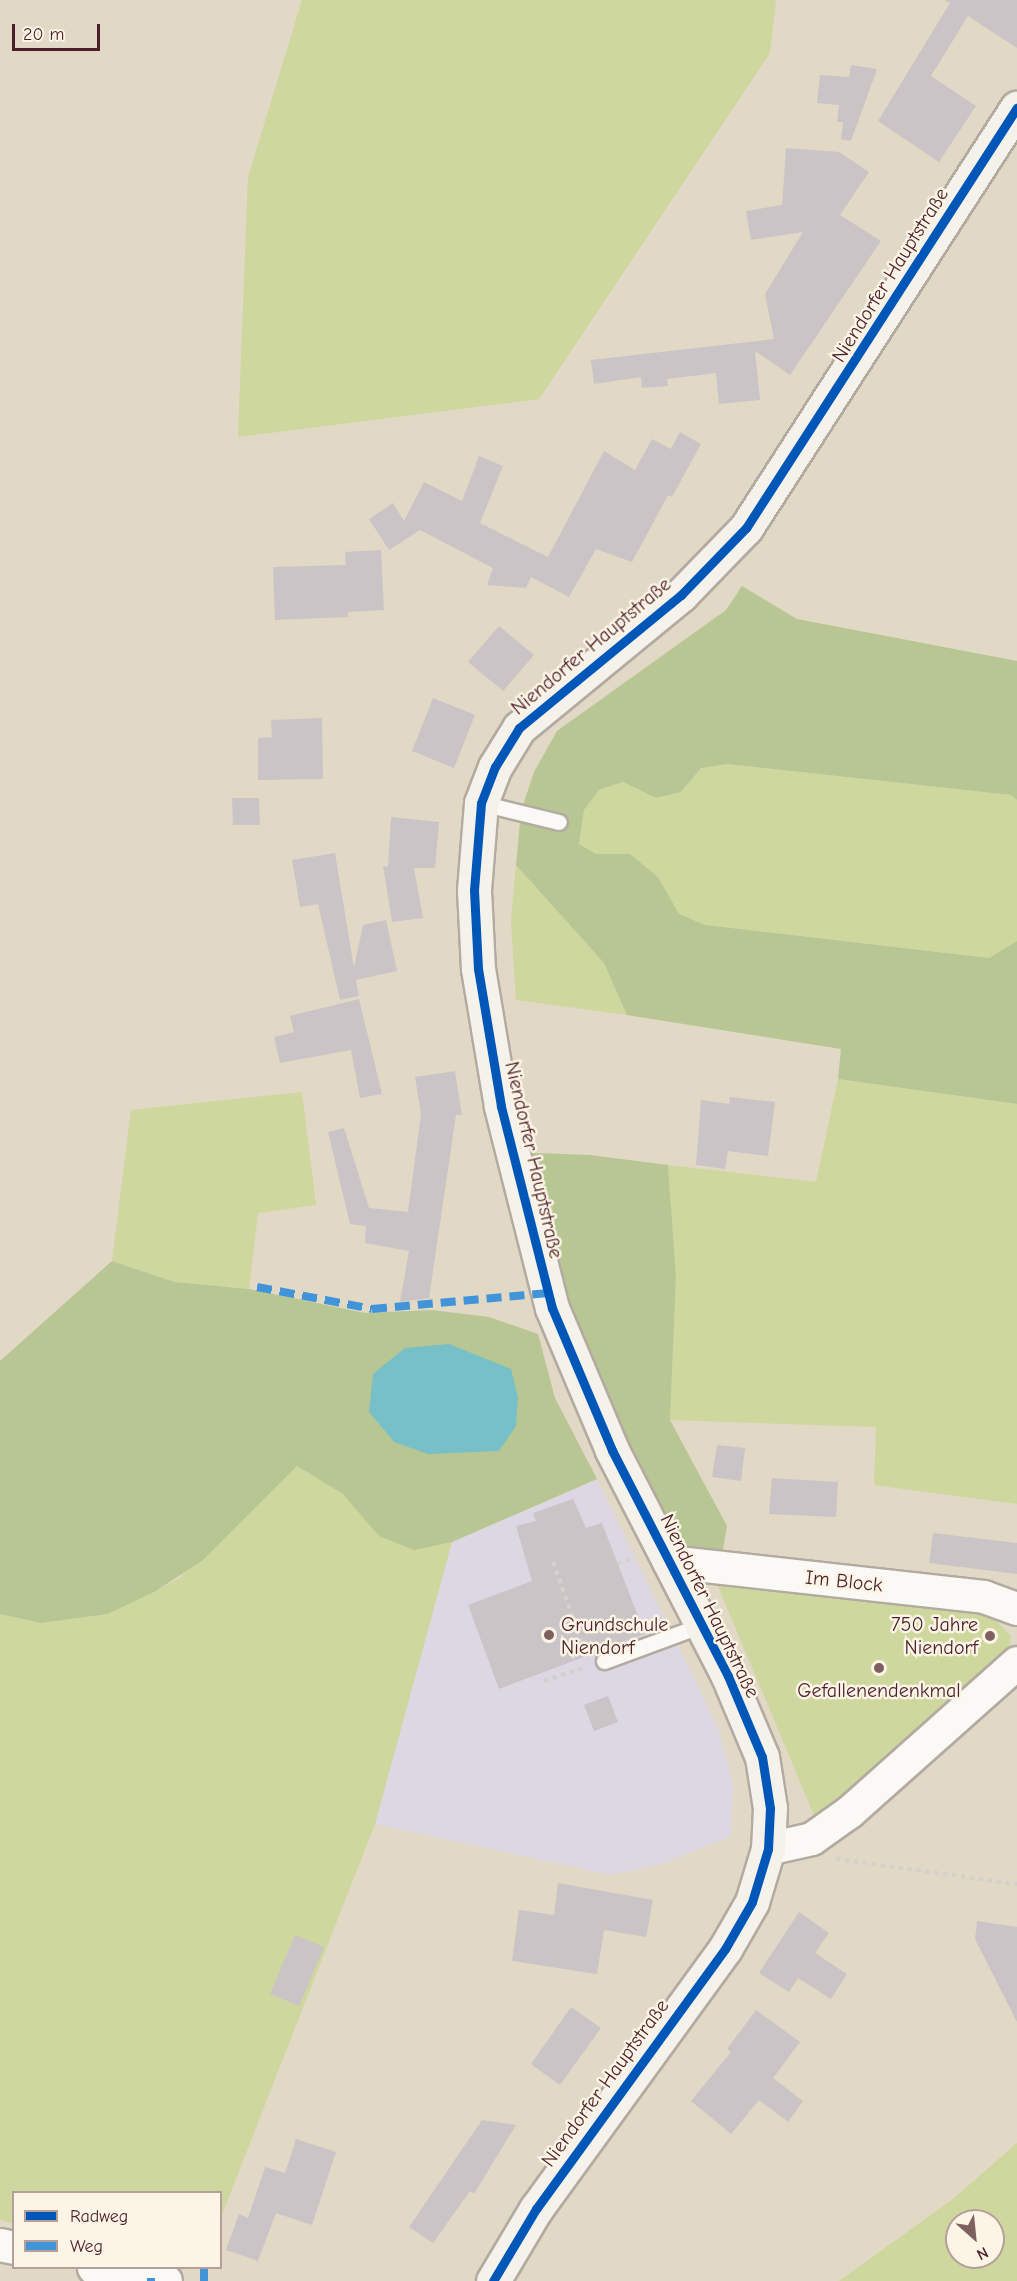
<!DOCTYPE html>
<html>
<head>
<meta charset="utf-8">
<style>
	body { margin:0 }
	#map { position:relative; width:1017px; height:2281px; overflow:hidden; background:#e1d8c6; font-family:"Comic Neue",sans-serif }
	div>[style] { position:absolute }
	.built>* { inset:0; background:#dcd7e2 }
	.green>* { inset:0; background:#ced79d }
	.forest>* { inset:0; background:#b8c694 }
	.water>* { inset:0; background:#77c0c7 }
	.building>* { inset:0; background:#cac4c7 }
	.path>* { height:4px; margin-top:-2px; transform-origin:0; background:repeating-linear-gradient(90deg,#d4d0cb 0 4.5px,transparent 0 9px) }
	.roads { filter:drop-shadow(2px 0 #b3aaa0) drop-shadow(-2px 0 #b3aaa0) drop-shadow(0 2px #b3aaa0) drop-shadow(0 -2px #b3aaa0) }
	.service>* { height:15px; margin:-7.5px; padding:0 7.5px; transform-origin:7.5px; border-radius:7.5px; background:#faf9f6 }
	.minor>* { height:32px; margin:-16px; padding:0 16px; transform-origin:16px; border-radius:16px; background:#faf9f6 }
	.secondary>* { height:33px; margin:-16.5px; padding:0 16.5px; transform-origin:16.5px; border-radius:16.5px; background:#f5f1eb }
	.quiet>* { height:8px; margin-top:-4px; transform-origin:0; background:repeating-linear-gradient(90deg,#4194d7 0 15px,transparent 0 23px) }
	.cycleway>* { height:9px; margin:-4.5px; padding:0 4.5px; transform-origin:4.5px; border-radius:4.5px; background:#0057b8 }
	.dots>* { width:16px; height:16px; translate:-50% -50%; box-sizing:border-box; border:3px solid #fcf5e5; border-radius:50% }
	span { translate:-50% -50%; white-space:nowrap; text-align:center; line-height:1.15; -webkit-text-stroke:5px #fcf5e5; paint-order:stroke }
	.street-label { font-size:20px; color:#4a1f2b }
	.poi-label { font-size:20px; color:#4a1f2b }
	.left { translate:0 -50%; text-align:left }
	.right { translate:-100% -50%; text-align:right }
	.legend { position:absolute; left:12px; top:2191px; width:210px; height:78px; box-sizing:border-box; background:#fcf5e5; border:2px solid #b59f9b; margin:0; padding:8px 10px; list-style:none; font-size:18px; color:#4a1f2b }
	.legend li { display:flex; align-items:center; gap:12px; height:30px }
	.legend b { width:30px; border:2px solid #b59f9b }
	.north { position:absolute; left:945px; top:2209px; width:60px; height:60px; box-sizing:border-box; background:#fcf5e5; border:2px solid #b59f9b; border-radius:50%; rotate:153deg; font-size:16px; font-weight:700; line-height:24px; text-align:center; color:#4a1f2b }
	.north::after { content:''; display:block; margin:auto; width:21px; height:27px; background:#7f6061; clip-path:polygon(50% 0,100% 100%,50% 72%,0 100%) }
	.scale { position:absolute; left:12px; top:24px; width:88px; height:27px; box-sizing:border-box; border:3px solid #4a1f2b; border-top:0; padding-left:8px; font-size:18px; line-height:21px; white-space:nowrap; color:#4a1f2b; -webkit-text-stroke:4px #fcf5e5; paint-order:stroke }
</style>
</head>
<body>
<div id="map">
	<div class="built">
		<div style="clip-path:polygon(597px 1479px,718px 1728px,733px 1782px,731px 1836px,662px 1864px,611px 1875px,375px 1824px,452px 1542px)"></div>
	</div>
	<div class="green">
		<div style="clip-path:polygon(302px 0,776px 0,770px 53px,539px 399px,238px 437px,248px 177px)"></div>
		<div style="clip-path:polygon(728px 764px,1011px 795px,1017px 800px,1017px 941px,989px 958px,705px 925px,679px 914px,658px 877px,630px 854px,596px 854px,579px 845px,584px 810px,599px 790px,623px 782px,656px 798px,681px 792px,700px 768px)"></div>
		<div style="clip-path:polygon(516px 865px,604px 963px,627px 1015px,516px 1000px,511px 920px)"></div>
		<div style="clip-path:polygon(838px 1079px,1017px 1104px,1017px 1504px,874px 1485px,876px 1427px,670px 1420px,676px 1276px,668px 1165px,816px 1182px)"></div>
		<div style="clip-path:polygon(302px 1092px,316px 1205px,258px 1213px,249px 1289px,175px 1282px,112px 1261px,131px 1110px)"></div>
		<div style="clip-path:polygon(297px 1466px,343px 1494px,365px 1518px,410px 1534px,452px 1542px,375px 1824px,221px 2217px,220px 2192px,14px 2192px,13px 2223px,0 2220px,0 1614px,41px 1623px,108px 1614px,156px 1591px,178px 1579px)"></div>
		<div style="clip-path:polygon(717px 1584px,990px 1615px,1011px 1636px,1007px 1660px,816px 1820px)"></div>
		<div style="clip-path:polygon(evenodd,1017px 2143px,1017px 2281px,839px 2281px,953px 2199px,1017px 2143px,957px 2221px,993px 2221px,993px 2257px,957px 2257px,957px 2221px)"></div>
	</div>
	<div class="forest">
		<div style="clip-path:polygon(742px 586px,797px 619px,1017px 661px,1017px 800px,1011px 795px,728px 764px,701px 768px,681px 792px,656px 798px,623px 782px,599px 790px,584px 810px,579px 844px,596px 854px,630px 854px,658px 877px,679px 914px,705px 925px,989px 958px,1017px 941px,1017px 1104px,838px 1079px,841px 1049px,627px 1015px,604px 963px,516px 865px,521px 811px,534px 772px,557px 731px,726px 610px)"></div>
		<div style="clip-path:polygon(511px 1152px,590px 1155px,668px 1165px,676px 1276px,670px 1420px,727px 1526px,717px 1584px,671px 1544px,581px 1381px)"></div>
		<div style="clip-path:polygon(112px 1261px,175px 1282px,249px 1289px,365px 1313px,432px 1310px,489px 1317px,538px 1334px,555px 1398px,597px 1479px,452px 1542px,414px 1550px,379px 1536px,343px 1494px,297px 1466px,203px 1560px,156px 1591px,108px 1614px,41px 1623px,0 1614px,0 1361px)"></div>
	</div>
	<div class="water">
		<div style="clip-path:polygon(449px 1344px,511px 1369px,518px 1397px,516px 1426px,499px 1451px,428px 1454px,394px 1442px,369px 1412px,373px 1374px,405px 1348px)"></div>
	</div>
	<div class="building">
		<div style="clip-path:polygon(944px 0,1017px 0,1017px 48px,968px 16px,931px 76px,976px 106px,939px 162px,878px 121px,950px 3px)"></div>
		<div style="clip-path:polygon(851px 65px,877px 69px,851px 141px,841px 139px,843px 122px,837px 122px,839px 105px,817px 103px,820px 75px,849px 77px)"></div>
		<div style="clip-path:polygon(786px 148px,839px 152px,869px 172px,840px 215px,881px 241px,790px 375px,755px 351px,760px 400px,719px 404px,716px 373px,667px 379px,668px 386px,642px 388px,641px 377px,594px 384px,591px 360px,774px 339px,765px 294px,803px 232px,751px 240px,746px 211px,782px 205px)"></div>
		<div style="clip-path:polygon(680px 432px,701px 444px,672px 497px,668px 495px,632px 562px,596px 549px,569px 597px,531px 577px,526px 588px,487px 585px,493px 568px,420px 530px,389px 550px,369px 519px,393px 503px,404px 521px,424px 482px,462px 501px,479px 456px,503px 466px,480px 523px,548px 557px,604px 451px,635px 470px,652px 439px,671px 449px)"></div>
		<div style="clip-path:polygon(381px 550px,384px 610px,348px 612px,348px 617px,275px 620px,273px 567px,346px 565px,345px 552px)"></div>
		<div style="clip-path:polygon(499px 626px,534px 655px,503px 691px,468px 662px)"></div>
		<div style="clip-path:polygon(433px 698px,475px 715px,454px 768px,412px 751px)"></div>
		<div style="clip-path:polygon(322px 718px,323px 779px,258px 780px,258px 738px,272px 737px,271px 720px)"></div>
		<div style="clip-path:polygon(232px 798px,259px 798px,260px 825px,233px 825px)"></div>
		<div style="clip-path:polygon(391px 817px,439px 822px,435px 868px,414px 868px,423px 918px,392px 922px,383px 866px,388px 867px)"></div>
		<div style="clip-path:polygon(335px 853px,354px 968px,363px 925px,386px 920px,397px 971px,356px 980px,359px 996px,340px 1000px,318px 904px,300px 907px,292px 860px)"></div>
		<div style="clip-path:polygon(359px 999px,382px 1094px,360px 1098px,351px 1050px,280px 1063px,274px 1037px,294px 1032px,290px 1016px)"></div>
		<div style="clip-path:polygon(455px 1071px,462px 1115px,456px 1115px,429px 1298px,400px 1302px,409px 1251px,365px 1243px,366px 1226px,350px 1224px,328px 1132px,344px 1128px,369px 1208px,408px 1212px,421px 1114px,415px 1077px)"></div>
		<div style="clip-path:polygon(730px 1097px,775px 1102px,768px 1156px,728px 1151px,725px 1169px,696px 1165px,701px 1100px,729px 1104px)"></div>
		<div style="clip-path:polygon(717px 1445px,745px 1448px,741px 1481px,712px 1477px)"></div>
		<div style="clip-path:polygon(772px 1478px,838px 1482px,836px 1517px,769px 1514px)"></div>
		<div style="clip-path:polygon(573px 1499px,586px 1528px,602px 1523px,645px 1634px,499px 1689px,468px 1605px,532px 1581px,516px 1526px,536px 1521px,533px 1513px)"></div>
		<div style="clip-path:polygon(933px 1533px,1017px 1543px,1017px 1574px,929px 1563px)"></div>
		<div style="clip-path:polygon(608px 1696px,618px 1722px,594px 1731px,584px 1705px)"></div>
		<div style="clip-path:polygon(558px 1883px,653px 1900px,646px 1937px,604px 1930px,597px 1974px,512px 1961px,519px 1910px,554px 1915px)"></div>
		<div style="clip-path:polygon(799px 1912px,829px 1933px,815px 1953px,847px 1974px,831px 1999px,798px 1978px,789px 1992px,759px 1973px)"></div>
		<div style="clip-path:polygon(977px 1921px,1017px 1927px,1017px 2022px,975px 1939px)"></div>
		<div style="clip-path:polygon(295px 1935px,324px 1947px,299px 2006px,270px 1994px)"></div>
		<div style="clip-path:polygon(571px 2007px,601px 2028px,560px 2085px,531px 2064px)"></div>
		<div style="clip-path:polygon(756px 2010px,800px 2042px,773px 2078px,803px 2101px,788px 2122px,759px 2100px,731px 2134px,691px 2101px,731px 2052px,727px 2049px)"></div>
		<div style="clip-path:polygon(482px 2120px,516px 2125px,474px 2194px,470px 2191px,433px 2243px,409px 2227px)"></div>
		<div style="clip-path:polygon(296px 2139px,336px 2152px,312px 2225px,276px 2213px,258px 2261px,226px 2250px,239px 2214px,248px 2218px,265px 2167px,285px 2173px)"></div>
	</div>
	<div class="path">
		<div style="left:553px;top:1562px;width:96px;rotate:70.4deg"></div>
		<div style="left:617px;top:1564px;width:17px;rotate:-21deg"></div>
		<div style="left:544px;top:1681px;width:41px;rotate:-18.4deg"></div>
		<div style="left:836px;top:1859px;width:183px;rotate:7.9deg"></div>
	</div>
	<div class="roads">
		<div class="service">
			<div style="left:481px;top:803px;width:80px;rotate:13.7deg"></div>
			<div style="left:604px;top:1661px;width:104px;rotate:-20.2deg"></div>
		</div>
		<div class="minor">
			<div style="left:669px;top:1562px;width:317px;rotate:6.3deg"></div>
			<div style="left:984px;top:1597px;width:35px;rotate:20deg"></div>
			<div style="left:768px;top:1849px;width:45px;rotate:-12.8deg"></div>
			<div style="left:812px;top:1839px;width:47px;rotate:-35.4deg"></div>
			<div style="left:850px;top:1812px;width:224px;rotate:-41.7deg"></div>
			<div style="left:0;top:2245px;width:14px;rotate:12deg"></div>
			<div style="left:94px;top:2268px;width:73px;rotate:10.2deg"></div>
		</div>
		<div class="secondary">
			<div style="left:493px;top:2281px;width:84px;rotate:-59.2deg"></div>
			<div style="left:536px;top:2209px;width:321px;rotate:-54deg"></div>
			<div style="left:725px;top:1949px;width:54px;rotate:-60.1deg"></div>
			<div style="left:752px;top:1902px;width:55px;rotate:-73.2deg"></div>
			<div style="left:768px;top:1849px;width:41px;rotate:-87.2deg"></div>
			<div style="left:770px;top:1808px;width:52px;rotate:-98.9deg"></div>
			<div style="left:762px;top:1757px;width:88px;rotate:-112.8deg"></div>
			<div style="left:728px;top:1676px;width:254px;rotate:-117.2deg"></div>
			<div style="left:612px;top:1450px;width:154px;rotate:-112.9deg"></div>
			<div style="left:552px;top:1308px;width:208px;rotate:-104.2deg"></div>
			<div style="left:501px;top:1106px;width:139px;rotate:-99.5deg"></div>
			<div style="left:478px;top:969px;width:79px;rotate:-92.9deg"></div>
			<div style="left:474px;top:890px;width:87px;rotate:-85.4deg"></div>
			<div style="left:481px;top:803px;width:39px;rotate:-69deg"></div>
			<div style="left:495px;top:767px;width:46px;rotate:-58.4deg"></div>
			<div style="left:519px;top:728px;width:210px;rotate:-39.4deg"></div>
			<div style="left:681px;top:595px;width:93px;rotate:-45.9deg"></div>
			<div style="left:746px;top:528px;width:500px;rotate:-57.2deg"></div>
		</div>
	</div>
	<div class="quiet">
		<div style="left:257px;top:1287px;width:117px;rotate:10.8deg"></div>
		<div style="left:372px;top:1309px;width:177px;rotate:-5.2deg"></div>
		<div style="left:204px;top:2268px;width:13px;rotate:90deg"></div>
		<div style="left:151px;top:2278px;width:3px;rotate:90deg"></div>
	</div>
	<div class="cycleway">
		<div style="left:493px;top:2281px;width:84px;rotate:-59.2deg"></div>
		<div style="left:536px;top:2209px;width:321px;rotate:-54deg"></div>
		<div style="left:725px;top:1949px;width:54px;rotate:-60.1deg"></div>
		<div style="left:752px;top:1902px;width:55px;rotate:-73.2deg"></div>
		<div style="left:768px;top:1849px;width:41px;rotate:-87.2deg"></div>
		<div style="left:770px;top:1808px;width:52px;rotate:-98.9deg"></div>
		<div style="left:762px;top:1757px;width:88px;rotate:-112.8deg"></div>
		<div style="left:728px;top:1676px;width:254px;rotate:-117.2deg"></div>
		<div style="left:612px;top:1450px;width:154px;rotate:-112.9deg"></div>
		<div style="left:552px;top:1308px;width:208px;rotate:-104.2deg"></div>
		<div style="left:501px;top:1106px;width:139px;rotate:-99.5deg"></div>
		<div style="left:478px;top:969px;width:79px;rotate:-92.9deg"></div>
		<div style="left:474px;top:890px;width:87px;rotate:-85.4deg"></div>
		<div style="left:481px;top:803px;width:39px;rotate:-69deg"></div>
		<div style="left:495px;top:767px;width:46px;rotate:-58.4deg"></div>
		<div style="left:519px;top:728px;width:210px;rotate:-39.4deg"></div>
		<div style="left:681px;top:595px;width:93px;rotate:-45.9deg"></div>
		<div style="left:746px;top:528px;width:500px;rotate:-57.2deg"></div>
	</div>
	<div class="dots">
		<div style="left:549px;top:1635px;background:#7f6061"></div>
		<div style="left:990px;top:1636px;background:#7f6061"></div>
		<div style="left:879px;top:1668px;background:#7f6061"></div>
	</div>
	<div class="street-label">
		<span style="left:890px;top:275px;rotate:-58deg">Niendorfer Hauptstraße</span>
		<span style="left:591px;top:646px;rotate:-40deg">Niendorfer Hauptstraße</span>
		<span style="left:534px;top:1160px;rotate:77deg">Niendorfer Hauptstraße</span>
		<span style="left:844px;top:1581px;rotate:6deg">Im Block</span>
		<span style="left:710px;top:1606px;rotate:64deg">Niendorfer Hauptstraße</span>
		<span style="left:605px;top:2083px;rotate:-54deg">Niendorfer Hauptstraße</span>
	</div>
	<div class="poi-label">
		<span class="left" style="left:561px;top:1636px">Grundschule<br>Niendorf</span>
		<span class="right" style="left:978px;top:1636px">750 Jahre<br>Niendorf</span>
		<span style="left:879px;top:1690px">Gefallenendenkmal</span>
	</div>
	<ul class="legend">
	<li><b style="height:8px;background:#0057b8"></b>Radweg</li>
	<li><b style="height:8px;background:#4194d7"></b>Weg</li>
	</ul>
	<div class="north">N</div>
	<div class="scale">20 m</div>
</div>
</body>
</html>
